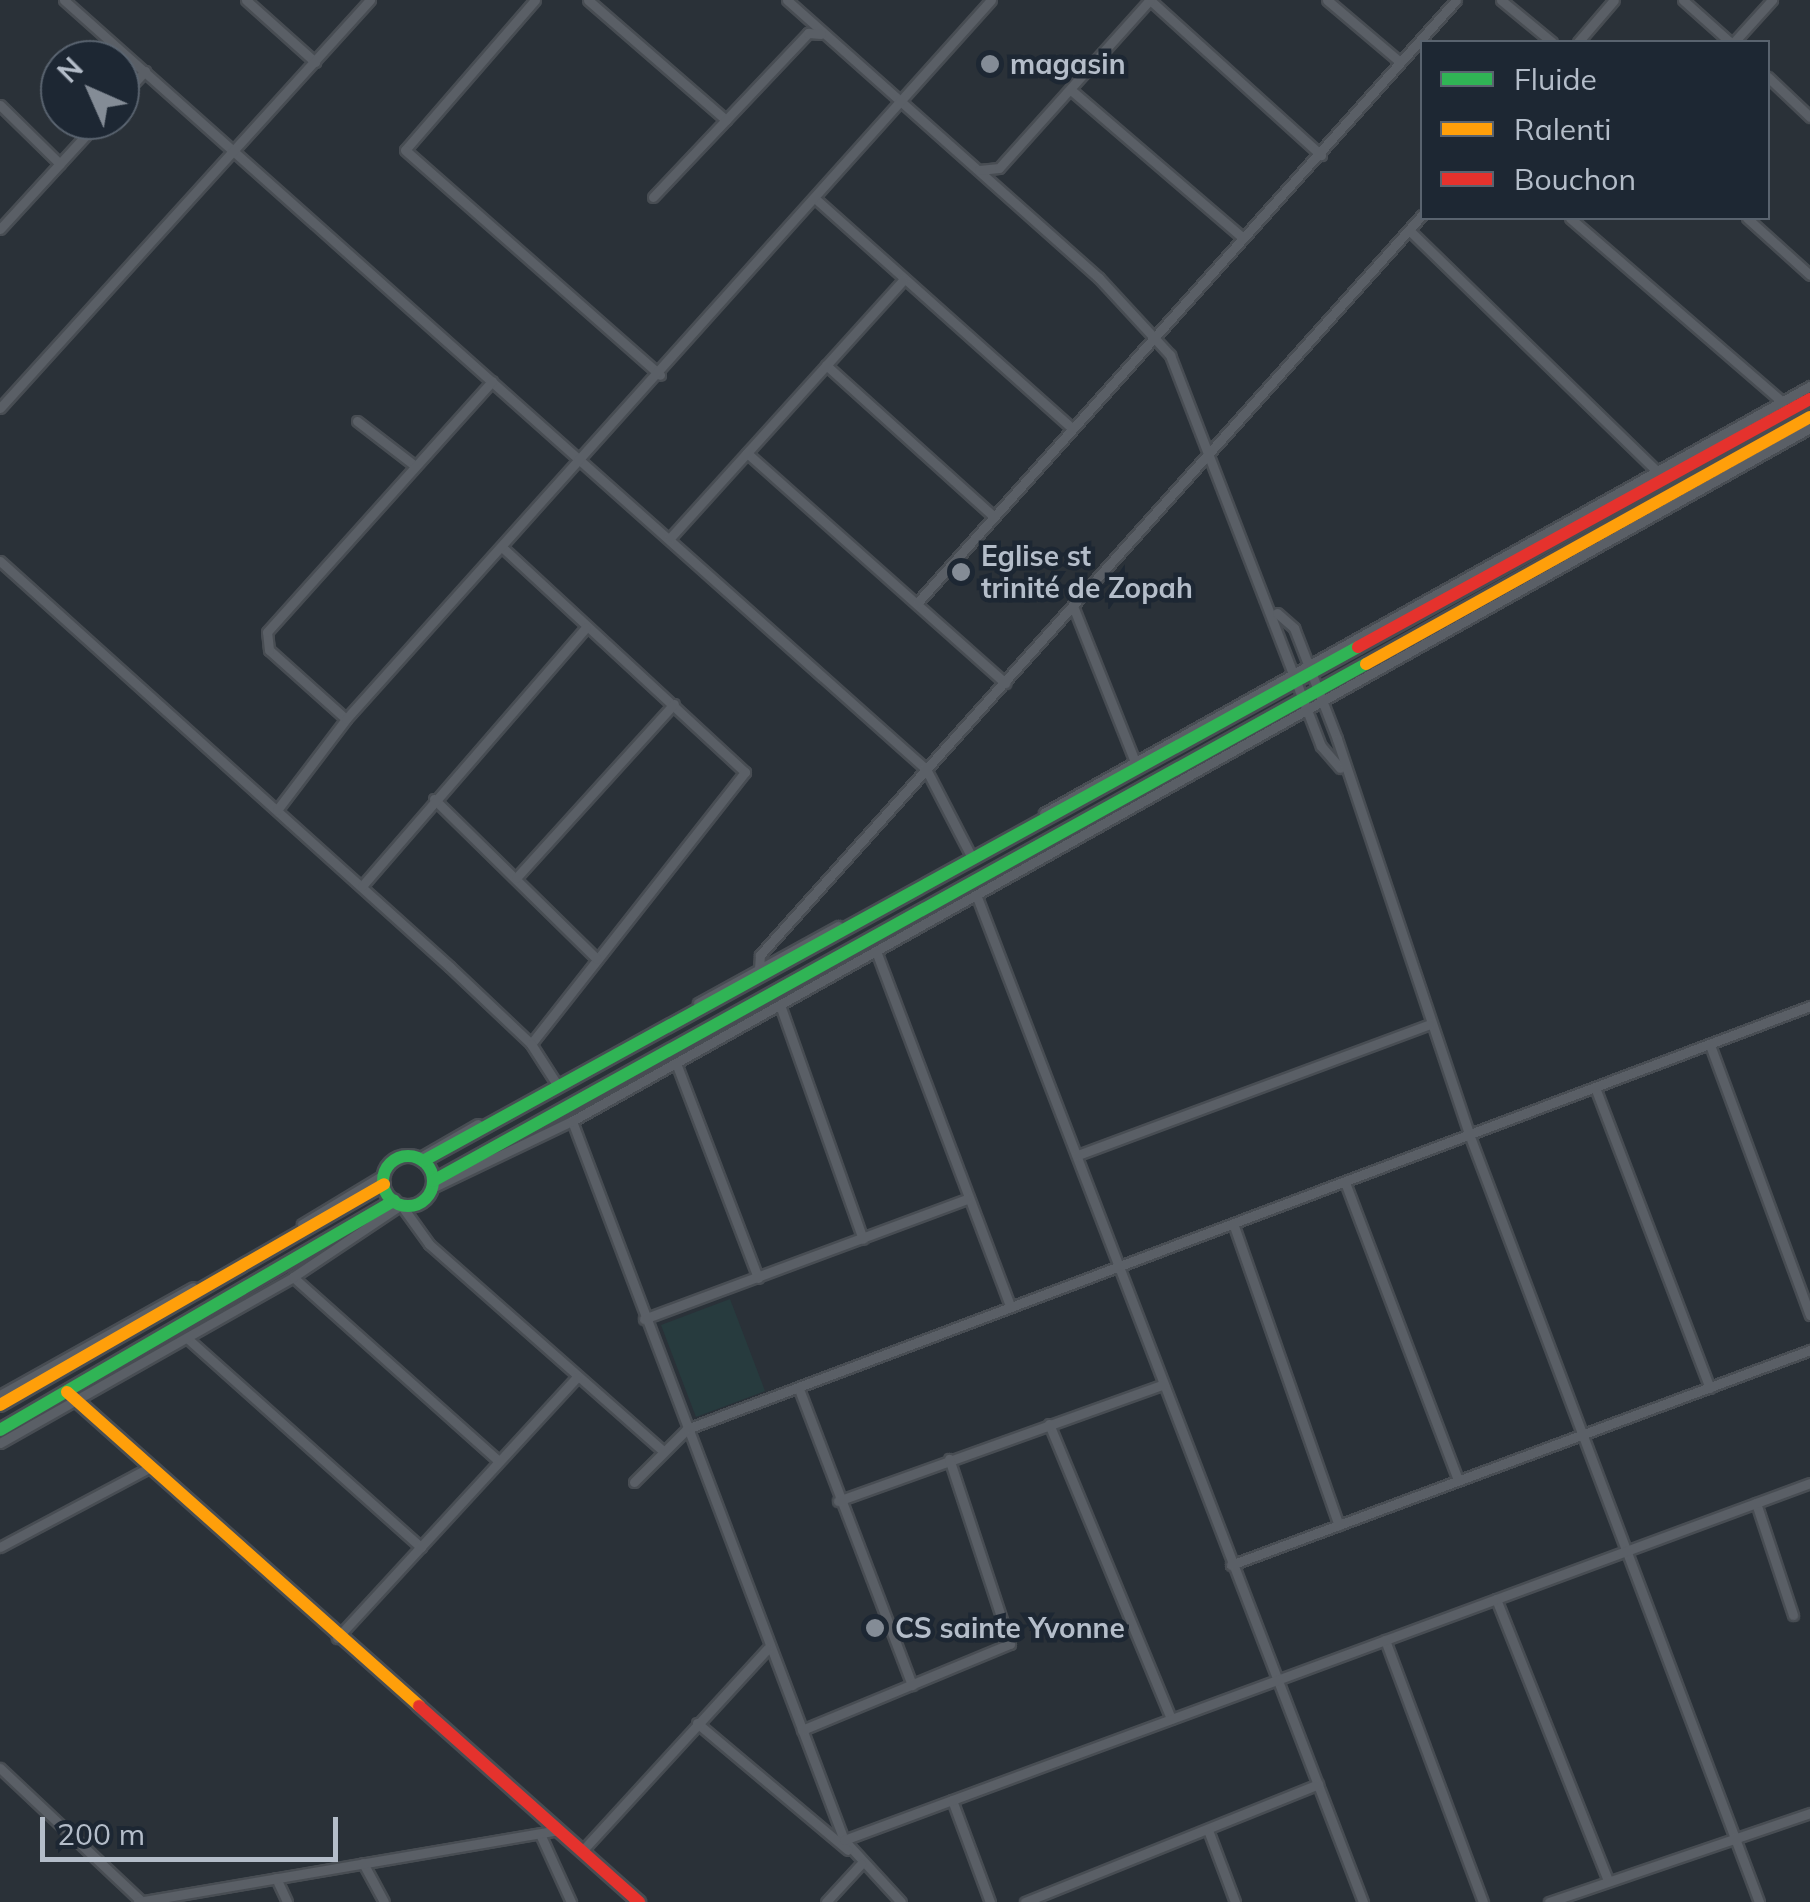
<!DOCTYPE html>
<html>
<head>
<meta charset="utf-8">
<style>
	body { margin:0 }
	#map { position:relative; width:1810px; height:1902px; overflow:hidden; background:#2a3138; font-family:Mulish,sans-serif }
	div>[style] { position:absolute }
	.green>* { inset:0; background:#273b3e }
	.roads { filter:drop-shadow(2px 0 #484d53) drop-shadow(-2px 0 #484d53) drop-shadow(0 2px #484d53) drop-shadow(0 -2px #484d53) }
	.street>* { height:9px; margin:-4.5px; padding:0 4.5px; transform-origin:4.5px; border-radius:4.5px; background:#5a5f66 }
	.fast>* { height:12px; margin:-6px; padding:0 6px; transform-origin:6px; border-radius:6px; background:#30b455 }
	.fast>.ring { margin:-6px; padding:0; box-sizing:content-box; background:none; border:12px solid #30b455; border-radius:50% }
	.slow>* { height:12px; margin:-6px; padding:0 6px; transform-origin:6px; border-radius:6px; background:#ff9f0a }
	.jam>* { height:12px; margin:-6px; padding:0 6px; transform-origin:6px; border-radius:6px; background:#e5322d }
	.dots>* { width:28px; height:28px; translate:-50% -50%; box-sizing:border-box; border:5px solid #1d2733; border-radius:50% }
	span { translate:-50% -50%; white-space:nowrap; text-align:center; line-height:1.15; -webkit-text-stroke:9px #1d2733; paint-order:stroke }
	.poi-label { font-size:28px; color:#b4bdc9; font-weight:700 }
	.left { translate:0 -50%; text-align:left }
	.legend { position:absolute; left:1420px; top:40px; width:350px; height:180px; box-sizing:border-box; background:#1d2733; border:2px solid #59636f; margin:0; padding:12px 18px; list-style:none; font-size:30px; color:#b4bdc9 }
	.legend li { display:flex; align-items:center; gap:20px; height:50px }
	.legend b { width:50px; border:2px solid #59636f }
	.north { position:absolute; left:40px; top:40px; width:100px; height:100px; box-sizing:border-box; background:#1d2733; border:2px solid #59636f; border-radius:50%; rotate:315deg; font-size:28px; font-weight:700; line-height:40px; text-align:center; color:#b4bdc9 }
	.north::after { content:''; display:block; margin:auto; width:35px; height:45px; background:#848c96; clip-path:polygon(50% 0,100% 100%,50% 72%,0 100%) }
	.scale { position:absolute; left:40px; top:1817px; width:298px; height:45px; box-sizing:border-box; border:5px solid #b4bdc9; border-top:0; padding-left:12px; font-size:30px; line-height:35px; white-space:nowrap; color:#b4bdc9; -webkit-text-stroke:8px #1d2733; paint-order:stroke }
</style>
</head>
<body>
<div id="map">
	<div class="green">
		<div style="clip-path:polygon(730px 1299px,765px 1391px,696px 1417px,661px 1325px)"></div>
	</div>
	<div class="roads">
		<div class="street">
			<div style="left:64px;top:0;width:1155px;rotate:41.74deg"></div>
			<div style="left:926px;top:769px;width:96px;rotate:62.6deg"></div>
			<div style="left:246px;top:0;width:93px;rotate:41.9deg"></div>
			<div style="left:535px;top:0;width:198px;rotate:130.9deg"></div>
			<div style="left:405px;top:150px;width:340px;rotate:41.4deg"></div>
			<div style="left:588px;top:0;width:183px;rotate:41deg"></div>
			<div style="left:787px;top:0;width:418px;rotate:41.7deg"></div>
			<div style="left:1099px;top:278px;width:105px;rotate:47.3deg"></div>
			<div style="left:1170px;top:355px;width:419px;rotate:68.9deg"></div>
			<div style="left:1321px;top:746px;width:29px;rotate:49deg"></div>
			<div style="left:1150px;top:0;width:231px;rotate:42.2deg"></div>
			<div style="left:1327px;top:0;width:96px;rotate:40.3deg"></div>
			<div style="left:1501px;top:0;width:66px;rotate:39.5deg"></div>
			<div style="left:1683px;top:0;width:63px;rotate:41.8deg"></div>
			<div style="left:1578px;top:42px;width:55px;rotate:-49.4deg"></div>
			<div style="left:1734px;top:42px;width:57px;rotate:-47.9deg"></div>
			<div style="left:1768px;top:77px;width:58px;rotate:43.6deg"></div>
			<div style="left:1071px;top:90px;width:227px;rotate:40.7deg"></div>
			<div style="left:120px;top:98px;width:37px;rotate:-47deg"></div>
			<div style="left:0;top:105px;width:84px;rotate:44.5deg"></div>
			<div style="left:979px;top:170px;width:20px;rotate:-6deg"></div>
			<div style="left:999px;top:168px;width:226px;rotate:-48.1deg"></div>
			<div style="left:653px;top:197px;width:226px;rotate:-46.6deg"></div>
			<div style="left:808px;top:33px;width:13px;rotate:4deg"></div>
			<div style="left:818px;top:201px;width:341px;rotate:41.8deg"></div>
			<div style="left:1570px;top:218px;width:278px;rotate:40.9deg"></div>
			<div style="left:1747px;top:218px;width:85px;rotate:42.1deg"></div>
			<div style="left:0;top:229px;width:148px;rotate:-47.5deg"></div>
			<div style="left:1409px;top:230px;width:342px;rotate:44.2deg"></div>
			<div style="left:826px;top:365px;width:224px;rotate:42.1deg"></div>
			<div style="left:0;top:408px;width:551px;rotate:-47.8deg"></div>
			<div style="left:357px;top:421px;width:72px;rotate:37.7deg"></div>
			<div style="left:747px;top:453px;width:346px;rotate:41.7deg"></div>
			<div style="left:671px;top:537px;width:346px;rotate:-47.9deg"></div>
			<div style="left:503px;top:548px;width:330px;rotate:42.8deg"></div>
			<div style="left:745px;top:772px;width:346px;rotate:128.2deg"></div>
			<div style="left:0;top:561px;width:606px;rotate:42.06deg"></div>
			<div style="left:450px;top:967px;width:112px;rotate:43.5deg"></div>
			<div style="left:531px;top:1044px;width:46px;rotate:57.3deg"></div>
			<div style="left:918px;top:602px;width:807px;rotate:-48.21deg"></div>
			<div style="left:1073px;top:606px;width:168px;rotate:68.3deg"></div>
			<div style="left:1277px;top:613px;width:23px;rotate:41deg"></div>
			<div style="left:1294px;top:628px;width:119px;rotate:68.8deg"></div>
			<div style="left:1337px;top:739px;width:416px;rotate:71.5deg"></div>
			<div style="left:1469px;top:1134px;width:821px;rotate:69.31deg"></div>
			<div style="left:346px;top:719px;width:103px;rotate:-138.1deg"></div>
			<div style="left:269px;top:650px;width:18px;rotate:-96deg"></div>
			<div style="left:267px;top:632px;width:337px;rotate:-48.1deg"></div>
			<div style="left:434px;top:799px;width:228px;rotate:44.5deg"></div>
			<div style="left:277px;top:810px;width:114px;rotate:-52.8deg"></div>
			<div style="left:346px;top:719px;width:966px;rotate:-48.11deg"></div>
			<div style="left:1044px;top:813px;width:877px;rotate:-29.14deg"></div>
			<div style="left:516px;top:878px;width:235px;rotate:-47.8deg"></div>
			<div style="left:362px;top:886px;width:342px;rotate:-49.1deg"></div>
			<div style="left:977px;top:897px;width:1077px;rotate:68.99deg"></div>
			<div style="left:876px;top:951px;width:379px;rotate:69.3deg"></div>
			<div style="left:759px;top:969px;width:14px;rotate:-86deg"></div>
			<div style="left:760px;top:955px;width:993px;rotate:-48.18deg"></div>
			<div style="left:698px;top:1003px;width:160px;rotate:-28.8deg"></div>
			<div style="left:780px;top:1005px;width:248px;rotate:70.5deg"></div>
			<div style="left:1710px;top:1045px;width:288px;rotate:69.7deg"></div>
			<div style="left:676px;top:1063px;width:230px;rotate:69.1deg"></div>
			<div style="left:1596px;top:1090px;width:319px;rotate:69.1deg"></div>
			<div style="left:572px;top:1121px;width:769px;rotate:69.28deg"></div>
			<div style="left:844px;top:1840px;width:84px;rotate:47.4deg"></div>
			<div style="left:1078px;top:1155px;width:376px;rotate:-20.4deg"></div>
			<div style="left:419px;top:1158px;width:68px;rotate:-30deg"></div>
			<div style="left:1346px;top:1185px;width:316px;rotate:69.2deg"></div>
			<div style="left:432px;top:1188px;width:155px;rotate:-25.6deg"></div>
			<div style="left:572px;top:1121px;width:1419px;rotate:-29.24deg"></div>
			<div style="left:302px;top:1224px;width:97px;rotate:-31.1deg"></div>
			<div style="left:1234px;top:1226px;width:317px;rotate:70.7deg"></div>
			<div style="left:293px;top:1277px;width:275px;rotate:41.8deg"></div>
			<div style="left:644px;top:1319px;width:345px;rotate:-20.4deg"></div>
			<div style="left:187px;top:1338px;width:314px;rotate:41.8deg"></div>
			<div style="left:799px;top:1389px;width:317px;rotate:69.1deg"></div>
			<div style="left:0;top:1395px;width:221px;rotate:-29.2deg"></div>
			<div style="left:1049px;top:1424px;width:319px;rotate:67.5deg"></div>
			<div style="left:0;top:1443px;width:337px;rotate:-29.5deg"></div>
			<div style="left:293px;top:1277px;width:130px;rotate:-33.7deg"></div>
			<div style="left:401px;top:1205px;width:48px;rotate:54.3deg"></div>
			<div style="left:429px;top:1244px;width:312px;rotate:41.5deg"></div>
			<div style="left:634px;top:1482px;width:75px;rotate:-45deg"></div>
			<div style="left:687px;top:1429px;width:1200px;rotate:-20.64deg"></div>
			<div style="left:838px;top:1501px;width:346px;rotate:-19.7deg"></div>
			<div style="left:1756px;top:1503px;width:118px;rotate:71.7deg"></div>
			<div style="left:0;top:1547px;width:166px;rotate:-28deg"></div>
			<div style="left:1231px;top:1565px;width:618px;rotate:-20.37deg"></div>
			<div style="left:1496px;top:1599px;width:303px;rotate:68.3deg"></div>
			<div style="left:337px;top:1638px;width:355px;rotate:-47.4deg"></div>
			<div style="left:1385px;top:1640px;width:280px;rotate:69.5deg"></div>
			<div style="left:697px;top:1723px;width:197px;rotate:40.1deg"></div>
			<div style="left:802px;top:1730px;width:225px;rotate:-22.5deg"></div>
			<div style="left:1010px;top:1644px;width:195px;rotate:-108.2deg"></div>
			<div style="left:0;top:1768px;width:194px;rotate:43.3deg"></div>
			<div style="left:952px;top:1800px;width:109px;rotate:69.6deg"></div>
			<div style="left:1208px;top:1830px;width:77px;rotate:69.4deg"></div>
			<div style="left:540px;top:1834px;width:75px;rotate:65.5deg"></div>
			<div style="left:844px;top:1840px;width:1030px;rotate:-20.28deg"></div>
			<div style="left:583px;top:1850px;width:273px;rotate:-47.5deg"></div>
			<div style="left:363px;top:1863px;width:44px;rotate:61.7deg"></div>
			<div style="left:276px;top:1878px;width:26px;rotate:65deg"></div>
			<div style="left:138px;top:1902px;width:427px;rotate:-9.7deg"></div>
			<div style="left:826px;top:1902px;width:52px;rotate:-47.4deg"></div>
			<div style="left:1025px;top:1902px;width:316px;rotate:-21.9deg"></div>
			<div style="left:1549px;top:1902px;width:276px;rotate:-18.8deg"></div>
		</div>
		<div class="fast">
			<div class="ring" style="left:383px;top:1156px;width:38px;height:38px"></div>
			<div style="left:423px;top:1161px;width:1067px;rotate:-28.8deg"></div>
			<div style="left:433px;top:1181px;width:1067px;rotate:-28.99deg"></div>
			<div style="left:0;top:1430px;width:456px;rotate:-30.2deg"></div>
		</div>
		<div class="slow">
			<div style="left:1366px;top:664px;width:508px;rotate:-29.09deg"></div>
			<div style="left:67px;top:1392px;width:472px;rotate:41.7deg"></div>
			<div style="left:0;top:1405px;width:443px;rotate:-29.9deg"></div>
		</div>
		<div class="jam">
			<div style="left:1358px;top:647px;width:516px;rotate:-28.75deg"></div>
			<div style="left:419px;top:1706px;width:295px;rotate:41.7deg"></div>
		</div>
	</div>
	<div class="dots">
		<div style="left:990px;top:64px;background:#848c96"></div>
		<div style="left:961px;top:572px;background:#848c96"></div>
		<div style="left:875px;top:1628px;background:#848c96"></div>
	</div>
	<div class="poi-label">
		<span class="left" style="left:1010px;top:64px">magasin</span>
		<span class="left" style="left:981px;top:572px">Eglise st<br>trinité de Zopah</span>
		<span class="left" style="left:895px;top:1628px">CS sainte Yvonne</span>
	</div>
	<ul class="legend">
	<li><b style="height:12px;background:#30b455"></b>Fluide</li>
	<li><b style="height:12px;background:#ff9f0a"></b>Ralenti</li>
	<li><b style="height:12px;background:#e5322d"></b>Bouchon</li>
	</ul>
	<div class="north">N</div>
	<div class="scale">200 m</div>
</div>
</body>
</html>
